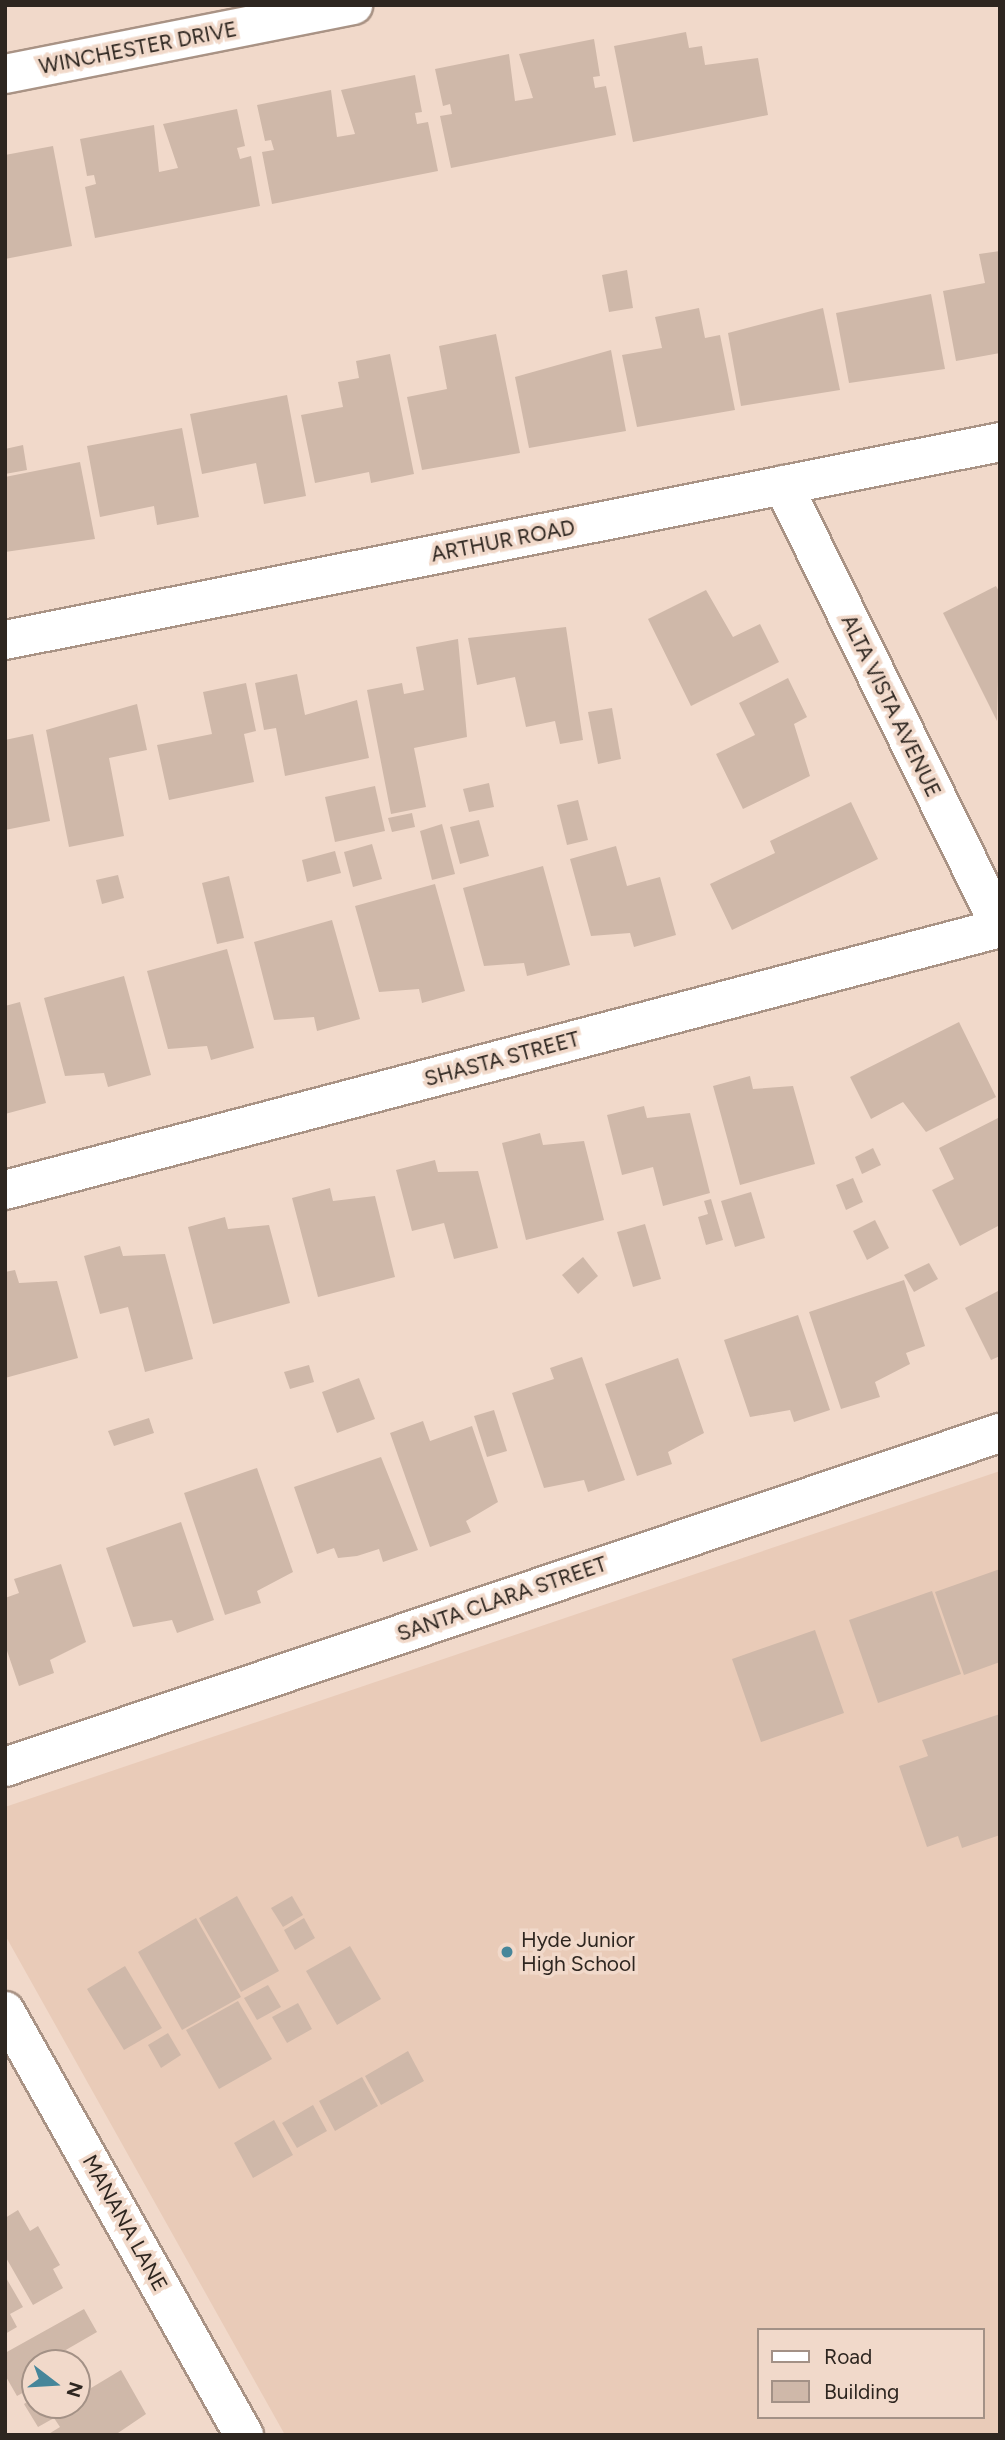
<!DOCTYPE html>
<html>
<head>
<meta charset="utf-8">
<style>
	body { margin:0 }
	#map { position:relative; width:1005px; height:2440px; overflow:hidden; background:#f1d9ca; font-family:Figtree,sans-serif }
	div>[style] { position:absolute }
	.built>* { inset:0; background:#e9cbb8 }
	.building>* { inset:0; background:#cfb8a9 }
	.roads { filter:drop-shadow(2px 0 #a99385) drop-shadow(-2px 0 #a99385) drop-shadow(0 2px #a99385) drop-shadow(0 -2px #a99385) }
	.street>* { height:38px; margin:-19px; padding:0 19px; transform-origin:19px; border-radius:19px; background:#fff }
	.secondary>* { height:38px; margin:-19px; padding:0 19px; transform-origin:19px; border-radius:19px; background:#fff }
	.dots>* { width:19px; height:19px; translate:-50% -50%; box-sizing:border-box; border:4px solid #f1d9ca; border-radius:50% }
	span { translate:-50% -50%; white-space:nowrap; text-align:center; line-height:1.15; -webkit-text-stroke:7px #f1d9ca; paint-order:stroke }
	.street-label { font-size:21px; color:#2e2620 }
	.poi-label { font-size:21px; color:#2e2620 }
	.left { translate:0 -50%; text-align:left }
	.frame { position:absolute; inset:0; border:7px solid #2e2620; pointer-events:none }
	.legend { position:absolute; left:757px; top:2328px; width:228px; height:91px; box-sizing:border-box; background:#f1d9ca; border:2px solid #a39186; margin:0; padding:9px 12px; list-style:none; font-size:21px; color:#2e2620 }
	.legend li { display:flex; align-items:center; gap:14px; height:35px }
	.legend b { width:35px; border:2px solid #a39186 }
	.north { position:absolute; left:21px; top:2349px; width:70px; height:70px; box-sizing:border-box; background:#f1d9ca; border:2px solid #a39186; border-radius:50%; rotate:107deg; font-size:19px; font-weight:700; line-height:28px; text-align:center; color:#2e2620 }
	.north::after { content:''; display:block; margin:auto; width:24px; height:32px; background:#46869a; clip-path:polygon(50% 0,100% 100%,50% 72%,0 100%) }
</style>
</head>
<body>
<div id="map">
	<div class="built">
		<div style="clip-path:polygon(evenodd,1000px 1471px,1000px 2435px,285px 2435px,5px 1935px,5px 1807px,1000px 1471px,758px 2330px,982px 2330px,982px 2417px,758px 2417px,758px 2330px)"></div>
	</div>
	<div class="building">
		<div style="clip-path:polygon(686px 32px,689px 48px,702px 46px,705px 65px,758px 58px,768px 115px,633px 142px,614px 46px)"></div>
		<div style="clip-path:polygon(594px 39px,600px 76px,593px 77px,595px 88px,606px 86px,616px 135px,451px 168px,440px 116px,452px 114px,450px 104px,443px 106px,435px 69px,509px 54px,515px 101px,533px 98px,519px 54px)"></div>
		<div style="clip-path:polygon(415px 75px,422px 112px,415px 113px,417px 124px,428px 122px,438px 171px,272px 204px,262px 152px,274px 150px,271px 140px,265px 141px,257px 105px,331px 90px,337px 137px,355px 134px,341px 90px)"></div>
		<div style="clip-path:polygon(237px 109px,245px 146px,237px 148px,240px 159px,251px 156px,260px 206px,95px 238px,85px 187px,96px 184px,94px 175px,87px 176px,80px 139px,154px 125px,159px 172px,178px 168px,163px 124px)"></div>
		<div style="clip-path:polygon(53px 146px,72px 246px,5px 259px,5px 155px)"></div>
		<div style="clip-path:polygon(1000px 251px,1000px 353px,956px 361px,943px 291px,985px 283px,979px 254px)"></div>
		<div style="clip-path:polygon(627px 270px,633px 308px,609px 312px,602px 275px)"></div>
		<div style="clip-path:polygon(931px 294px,945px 369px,849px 383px,836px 313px)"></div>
		<div style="clip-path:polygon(699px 308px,705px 338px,720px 335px,735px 410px,637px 427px,622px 355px,662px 348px,655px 317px)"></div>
		<div style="clip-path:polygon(823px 308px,840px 390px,741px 406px,728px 333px)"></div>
		<div style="clip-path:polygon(496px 334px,520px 453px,422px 470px,407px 397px,447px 389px,439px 346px)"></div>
		<div style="clip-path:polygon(611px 350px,626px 431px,529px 448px,515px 377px)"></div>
		<div style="clip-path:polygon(390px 354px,414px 474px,371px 483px,369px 472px,315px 483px,301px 415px,343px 407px,338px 382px,359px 378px,356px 361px)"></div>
		<div style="clip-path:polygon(287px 395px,306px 496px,264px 504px,256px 463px,202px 474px,190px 414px)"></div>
		<div style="clip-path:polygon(182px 428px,199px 517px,157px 525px,154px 506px,100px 517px,87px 446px)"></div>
		<div style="clip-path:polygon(23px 445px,27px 470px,5px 474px,5px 449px)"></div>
		<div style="clip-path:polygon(80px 462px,95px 539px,5px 552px,5px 477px)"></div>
		<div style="clip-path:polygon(996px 586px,1000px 593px,997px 721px,943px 613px)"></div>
		<div style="clip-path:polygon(706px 590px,733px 637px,760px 624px,779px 662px,691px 706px,648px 619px)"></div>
		<div style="clip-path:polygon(566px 627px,583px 740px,560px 744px,555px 721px,526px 727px,515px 677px,477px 685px,468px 638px)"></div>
		<div style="clip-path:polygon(458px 639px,467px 737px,414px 748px,426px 807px,391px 814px,367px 690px,402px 683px,404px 694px,424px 690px,416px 647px)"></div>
		<div style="clip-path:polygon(297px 674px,305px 715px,357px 700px,369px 758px,285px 776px,276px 728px,264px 730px,255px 683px)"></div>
		<div style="clip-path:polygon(788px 678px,807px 717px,794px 724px,810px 776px,743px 809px,716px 754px,755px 735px,739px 703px)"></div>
		<div style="clip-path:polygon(246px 683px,256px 731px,244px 734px,254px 782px,169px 800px,157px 745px,212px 734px,203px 692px)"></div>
		<div style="clip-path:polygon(137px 704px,147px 750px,109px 758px,124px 836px,69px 847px,46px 730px)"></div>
		<div style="clip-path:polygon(612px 708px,621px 759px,598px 764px,588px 712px)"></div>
		<div style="clip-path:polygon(33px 734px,50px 821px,5px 830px,5px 740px)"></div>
		<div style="clip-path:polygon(489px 783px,494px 807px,469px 812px,463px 789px)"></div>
		<div style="clip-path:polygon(375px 786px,385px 831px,335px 842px,325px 797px)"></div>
		<div style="clip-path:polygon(578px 800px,588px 840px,567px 845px,557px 805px)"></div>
		<div style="clip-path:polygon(851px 802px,878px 859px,732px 930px,710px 884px,775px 853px,770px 841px)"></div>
		<div style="clip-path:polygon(412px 813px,415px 827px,392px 832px,388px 818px)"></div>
		<div style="clip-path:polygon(479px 820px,489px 856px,460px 864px,450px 827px)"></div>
		<div style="clip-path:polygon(442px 824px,455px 874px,432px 880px,420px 831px)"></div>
		<div style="clip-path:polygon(372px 844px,382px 879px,353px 887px,344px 852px)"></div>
		<div style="clip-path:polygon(616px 846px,627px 886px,660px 877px,676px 935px,634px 947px,630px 933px,591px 936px,570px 859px)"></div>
		<div style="clip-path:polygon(335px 851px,341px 873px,307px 882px,302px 860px)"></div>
		<div style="clip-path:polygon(543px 866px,570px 965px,527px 976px,524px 963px,484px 966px,463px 888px)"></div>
		<div style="clip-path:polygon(118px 875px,124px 898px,102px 904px,96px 880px)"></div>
		<div style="clip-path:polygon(229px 876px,244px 938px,217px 944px,202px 883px)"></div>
		<div style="clip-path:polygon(435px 884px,465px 991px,422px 1003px,419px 989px,379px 992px,355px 906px)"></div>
		<div style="clip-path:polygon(332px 920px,360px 1019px,317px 1031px,314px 1017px,274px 1020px,254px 942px)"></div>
		<div style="clip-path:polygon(227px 949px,254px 1048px,211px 1060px,207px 1046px,168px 1049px,147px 971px)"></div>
		<div style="clip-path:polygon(124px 976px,151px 1075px,108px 1087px,104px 1073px,65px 1076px,44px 998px)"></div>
		<div style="clip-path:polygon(20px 1002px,46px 1103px,5px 1114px,5px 1006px)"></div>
		<div style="clip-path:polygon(959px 1022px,996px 1097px,926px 1132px,903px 1102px,871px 1119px,850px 1077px)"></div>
		<div style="clip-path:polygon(750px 1076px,753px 1089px,793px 1086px,815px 1164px,740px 1185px,713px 1086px)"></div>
		<div style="clip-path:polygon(644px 1106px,647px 1118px,690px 1113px,710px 1193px,663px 1206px,653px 1167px,622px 1175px,607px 1115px)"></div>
		<div style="clip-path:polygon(1000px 1117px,1000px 1225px,960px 1246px,932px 1190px,954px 1179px,939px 1148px)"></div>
		<div style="clip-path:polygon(540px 1133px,543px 1145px,584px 1141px,604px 1220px,526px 1240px,502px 1143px)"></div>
		<div style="clip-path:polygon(873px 1148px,881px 1165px,862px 1174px,855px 1157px)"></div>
		<div style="clip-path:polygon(435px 1160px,438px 1172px,478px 1171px,498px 1248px,454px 1259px,444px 1223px,412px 1231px,396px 1170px)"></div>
		<div style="clip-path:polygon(853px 1178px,863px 1202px,846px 1210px,836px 1185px)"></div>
		<div style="clip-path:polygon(330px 1188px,333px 1201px,375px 1196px,395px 1277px,318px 1297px,292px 1198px)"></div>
		<div style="clip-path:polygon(751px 1192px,765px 1238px,735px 1247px,721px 1201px)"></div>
		<div style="clip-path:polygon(711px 1199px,723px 1240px,706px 1245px,698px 1217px,708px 1214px,704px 1201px)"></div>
		<div style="clip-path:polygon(225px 1217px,228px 1229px,269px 1225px,290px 1303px,213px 1324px,188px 1227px)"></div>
		<div style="clip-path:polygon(875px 1220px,889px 1248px,867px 1260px,853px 1231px)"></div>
		<div style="clip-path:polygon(645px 1224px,661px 1279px,633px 1287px,617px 1232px)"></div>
		<div style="clip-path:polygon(120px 1246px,123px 1256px,165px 1254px,193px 1359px,145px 1372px,128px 1307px,100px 1314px,84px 1256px)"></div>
		<div style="clip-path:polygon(583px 1257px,598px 1276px,578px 1294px,562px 1275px)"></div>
		<div style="clip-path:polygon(929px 1263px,938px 1279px,914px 1292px,904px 1275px)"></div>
		<div style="clip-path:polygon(15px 1270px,19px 1283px,57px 1281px,78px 1358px,5px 1378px,5px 1272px)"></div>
		<div style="clip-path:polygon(904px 1280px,925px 1346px,906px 1353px,910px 1364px,875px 1382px,880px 1397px,841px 1409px,809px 1312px)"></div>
		<div style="clip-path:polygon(1000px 1290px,1000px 1356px,991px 1360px,965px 1308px)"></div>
		<div style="clip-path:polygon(798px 1315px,830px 1410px,794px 1422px,790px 1410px,750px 1417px,724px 1340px)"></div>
		<div style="clip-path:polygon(582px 1357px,625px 1480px,588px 1492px,584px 1480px,544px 1488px,512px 1393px,554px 1379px,550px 1368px)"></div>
		<div style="clip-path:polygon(678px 1358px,704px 1433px,668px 1452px,672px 1464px,637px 1476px,605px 1384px)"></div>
		<div style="clip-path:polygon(309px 1365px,314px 1382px,290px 1389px,284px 1372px)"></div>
		<div style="clip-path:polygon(359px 1378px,375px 1419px,337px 1433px,322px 1392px)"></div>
		<div style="clip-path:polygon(494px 1410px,507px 1451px,487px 1457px,474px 1416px)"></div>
		<div style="clip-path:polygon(149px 1418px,154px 1433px,114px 1446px,108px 1431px)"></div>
		<div style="clip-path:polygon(423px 1421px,430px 1441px,472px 1426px,498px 1502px,466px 1521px,471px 1532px,430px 1547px,390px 1433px)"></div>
		<div style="clip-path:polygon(381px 1457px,418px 1550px,383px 1562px,379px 1549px,357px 1556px,338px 1558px,334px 1548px,317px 1554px,294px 1487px)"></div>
		<div style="clip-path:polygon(257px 1468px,293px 1572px,257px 1591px,261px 1603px,225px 1615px,184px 1493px)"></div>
		<div style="clip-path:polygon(181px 1522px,214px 1620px,177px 1633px,172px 1620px,133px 1627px,106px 1548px)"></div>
		<div style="clip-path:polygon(61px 1564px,86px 1642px,50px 1660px,54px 1673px,19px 1686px,5px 1645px,5px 1598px,19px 1593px,14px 1579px)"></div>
		<div style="clip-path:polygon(1000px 1569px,1000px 1662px,964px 1675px,935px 1592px)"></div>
		<div style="clip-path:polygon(932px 1591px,961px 1674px,878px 1703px,849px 1620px)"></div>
		<div style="clip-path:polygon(815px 1630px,844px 1713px,761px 1742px,732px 1659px)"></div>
		<div style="clip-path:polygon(1000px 1714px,1000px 1835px,962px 1848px,958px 1836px,927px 1847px,899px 1766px,928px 1756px,922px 1740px)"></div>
		<div style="clip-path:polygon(237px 1896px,279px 1971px,241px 1992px,199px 1918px)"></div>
		<div style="clip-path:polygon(292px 1896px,303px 1915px,283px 1927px,271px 1908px)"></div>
		<div style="clip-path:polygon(196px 1918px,241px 1997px,182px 2030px,138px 1952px)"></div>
		<div style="clip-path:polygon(304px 1918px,315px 1938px,295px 1950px,284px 1930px)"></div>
		<div style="clip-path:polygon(350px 1946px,381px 1999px,337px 2025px,306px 1971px)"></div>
		<div style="clip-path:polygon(125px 1966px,162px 2028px,124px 2050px,87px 1989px)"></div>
		<div style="clip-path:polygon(268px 1985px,281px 2007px,257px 2020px,244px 1998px)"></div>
		<div style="clip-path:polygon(238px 2001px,272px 2059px,219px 2089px,186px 2030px)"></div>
		<div style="clip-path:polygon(298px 2003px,312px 2029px,287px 2043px,272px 2017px)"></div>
		<div style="clip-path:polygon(168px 2033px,181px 2055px,161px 2068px,148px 2045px)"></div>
		<div style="clip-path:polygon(408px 2051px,424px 2081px,381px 2105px,365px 2076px)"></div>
		<div style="clip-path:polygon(362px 2077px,378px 2106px,335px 2131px,319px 2101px)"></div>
		<div style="clip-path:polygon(313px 2105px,327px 2131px,297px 2148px,282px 2123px)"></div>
		<div style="clip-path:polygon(274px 2120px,293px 2155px,253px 2178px,234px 2143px)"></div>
		<div style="clip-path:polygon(18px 2210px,30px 2231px,38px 2226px,60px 2265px,53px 2269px,63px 2288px,33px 2305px,5px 2256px,5px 2218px)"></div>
		<div style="clip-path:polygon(5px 2276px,23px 2307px,10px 2314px,17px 2327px,5px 2334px)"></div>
		<div style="clip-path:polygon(84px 2309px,97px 2332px,64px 2351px,70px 2363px,35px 2363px,35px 2386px,17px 2396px,5px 2375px,5px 2353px)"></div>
		<div style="clip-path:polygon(121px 2370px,146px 2414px,115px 2435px,47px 2435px,60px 2427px,54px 2418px,38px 2427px,24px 2404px,35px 2397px,35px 2405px,77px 2405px,77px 2376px,86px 2391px)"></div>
	</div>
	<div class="roads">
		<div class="street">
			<div style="left:5px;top:74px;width:355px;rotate:-11.2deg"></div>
			<div style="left:783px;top:485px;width:491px;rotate:63.8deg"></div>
			<div style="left:5px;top:1190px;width:1029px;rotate:-14.75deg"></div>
			<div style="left:5px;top:1767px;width:1050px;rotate:-18.56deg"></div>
			<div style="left:5px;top:2011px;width:487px;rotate:60.6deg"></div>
		</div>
		<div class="secondary">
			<div style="left:5px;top:640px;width:1015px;rotate:-11.25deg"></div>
		</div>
	</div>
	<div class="dots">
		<div style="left:507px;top:1952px;background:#46869a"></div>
	</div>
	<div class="street-label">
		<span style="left:138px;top:48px;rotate:-11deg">WINCHESTER DRIVE</span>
		<span style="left:503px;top:541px;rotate:-11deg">ARTHUR ROAD</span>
		<span style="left:891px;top:706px;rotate:64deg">ALTA VISTA AVENUE</span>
		<span style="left:502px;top:1059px;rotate:-15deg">SHASTA STREET</span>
		<span style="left:502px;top:1599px;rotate:-19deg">SANTA CLARA STREET</span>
		<span style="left:125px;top:2223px;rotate:61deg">MANANA LANE</span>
	</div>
	<div class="poi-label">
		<span class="left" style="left:521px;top:1952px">Hyde Junior<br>High School</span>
	</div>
	<div class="frame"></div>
	<ul class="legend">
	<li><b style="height:9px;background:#fff"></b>Road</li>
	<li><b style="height:19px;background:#cfb8a9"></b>Building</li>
	</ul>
	<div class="north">N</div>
</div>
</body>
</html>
